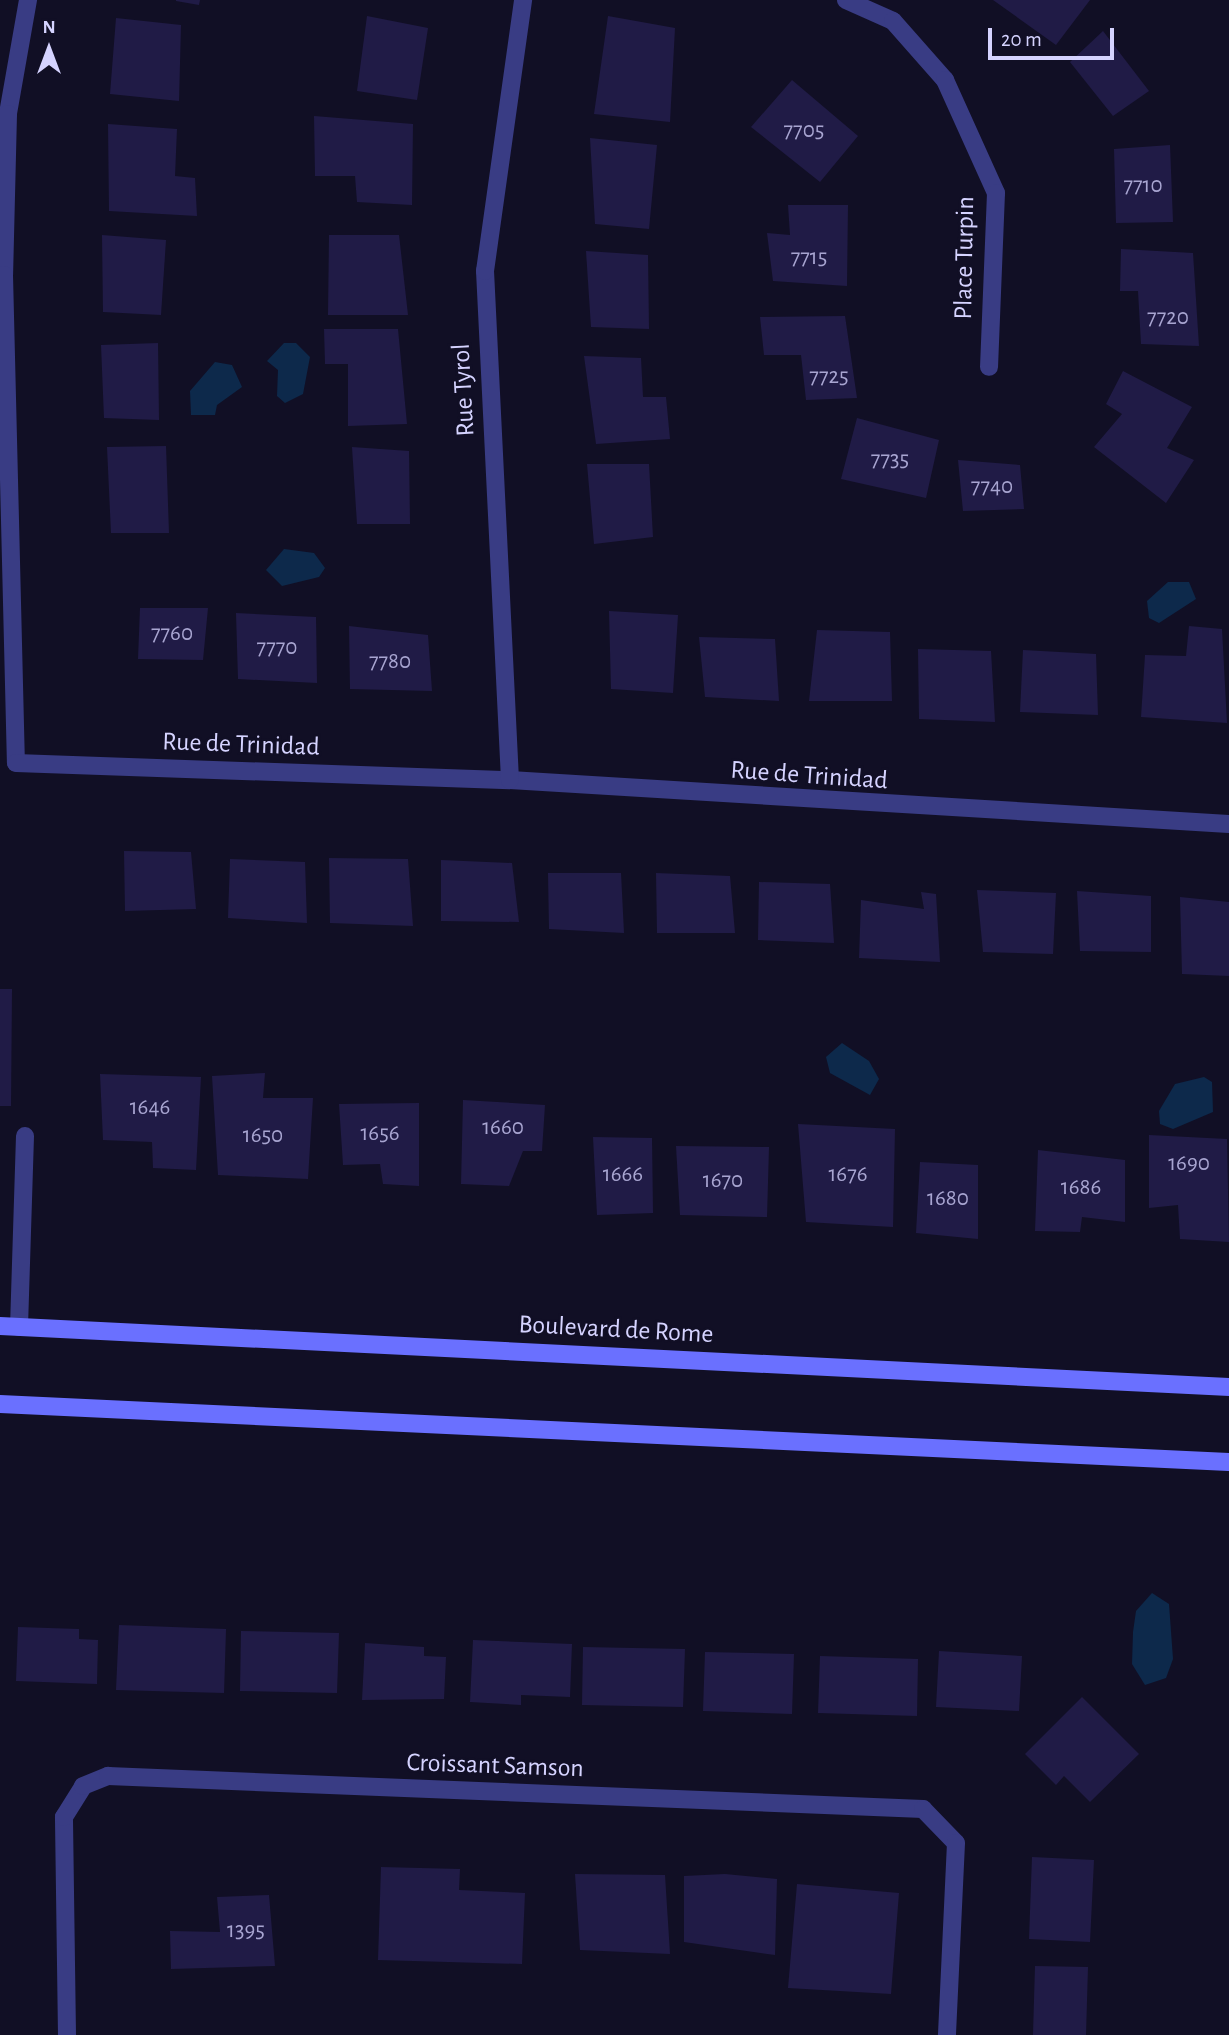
<!DOCTYPE html>
<html>
<head>
<meta charset="utf-8">
<style>
	body { margin:0 }
	#map { position:relative; width:1229px; height:2035px; overflow:hidden; background:#110f25; font-family:"Alegreya Sans",sans-serif }
	div>[style] { position:absolute }
	.water>* { inset:0; background:#0d294b }
	.building>* { inset:0; background:#201b46 }
	.lane>* { height:18px; margin:-9px; padding:0 9px; transform-origin:9px; border-radius:9px; background:#393c84 }
	.street>* { height:18px; margin:-9px; padding:0 9px; transform-origin:9px; border-radius:9px; background:#393c84 }
	.secondary>* { height:18px; margin:-9px; padding:0 9px; transform-origin:9px; border-radius:9px; background:#6a70ff }
	span { translate:-50% -50%; white-space:nowrap; text-align:center; line-height:1.15; -webkit-text-stroke:5px #110f25; paint-order:stroke }
	.number-label { font-size:23px; color:#a8a5d1 }
	.number-label span { -webkit-text-stroke-width:0 }
	.street-label { font-size:26px; color:#d5d3ff }
	.north { position:absolute; left:14px; top:14px; width:70px; height:70px; -webkit-text-stroke:5px #110f25; paint-order:stroke; rotate:0deg; font-size:19px; font-weight:700; line-height:28px; text-align:center; color:#d5d3ff }
	.north::after { content:''; display:block; margin:auto; width:24px; height:32px; background:#d5d3ff; clip-path:polygon(50% 0,100% 100%,50% 72%,0 100%) }
	.scale { position:absolute; left:988px; top:28px; width:126px; height:32px; box-sizing:border-box; border:4px solid #d5d3ff; border-top:0; padding-left:9px; font-size:21px; line-height:24px; white-space:nowrap; color:#d5d3ff; -webkit-text-stroke:5px #110f25; paint-order:stroke }
</style>
</head>
<body>
<div id="map">
	<div class="water">
		<div style="clip-path:polygon(284px 343px,296px 343px,310px 357px,303px 394px,285px 403px,277px 396px,278px 370px,267px 361px)"></div>
		<div style="clip-path:polygon(215px 362px,232px 365px,242px 387px,217px 405px,215px 415px,191px 415px,190px 391px)"></div>
		<div style="clip-path:polygon(284px 549px,314px 553px,325px 568px,319px 577px,282px 586px,266px 570px)"></div>
		<div style="clip-path:polygon(1168px 582px,1189px 582px,1196px 599px,1159px 623px,1149px 618px,1147px 601px)"></div>
		<div style="clip-path:polygon(842px 1043px,869px 1061px,879px 1079px,870px 1095px,830px 1073px,826px 1057px)"></div>
		<div style="clip-path:polygon(1204px 1077px,1212px 1082px,1213px 1112px,1173px 1129px,1160px 1124px,1159px 1111px,1175px 1084px)"></div>
		<div style="clip-path:polygon(1152px 1593px,1169px 1604px,1173px 1659px,1166px 1678px,1145px 1685px,1132px 1664px,1133px 1632px,1136px 1611px)"></div>
	</div>
	<div class="building">
		<div style="clip-path:polygon(176px 0,200px 0,199px 5px,176px 1px)"></div>
		<div style="clip-path:polygon(993px 0,1090px 0,1056px 45px)"></div>
		<div style="clip-path:polygon(367px 16px,428px 28px,417px 100px,357px 91px)"></div>
		<div style="clip-path:polygon(608px 16px,675px 28px,670px 122px,594px 114px)"></div>
		<div style="clip-path:polygon(116px 18px,181px 25px,179px 101px,110px 94px)"></div>
		<div style="clip-path:polygon(1103px 31px,1149px 91px,1113px 116px,1070px 62px)"></div>
		<div style="clip-path:polygon(792px 80px,858px 136px,820px 182px,751px 127px)"></div>
		<div style="clip-path:polygon(314px 116px,413px 124px,412px 205px,357px 202px,355px 176px,315px 176px)"></div>
		<div style="clip-path:polygon(108px 124px,177px 129px,175px 176px,195px 178px,197px 216px,109px 211px)"></div>
		<div style="clip-path:polygon(590px 138px,657px 145px,649px 229px,595px 224px)"></div>
		<div style="clip-path:polygon(1170px 145px,1173px 222px,1116px 223px,1114px 149px)"></div>
		<div style="clip-path:polygon(788px 205px,848px 205px,847px 286px,773px 281px,767px 233px,790px 235px)"></div>
		<div style="clip-path:polygon(102px 235px,166px 240px,161px 315px,103px 312px)"></div>
		<div style="clip-path:polygon(329px 235px,399px 235px,408px 315px,328px 315px)"></div>
		<div style="clip-path:polygon(1121px 249px,1193px 253px,1199px 346px,1141px 344px,1138px 291px,1120px 291px)"></div>
		<div style="clip-path:polygon(586px 251px,648px 255px,649px 329px,591px 327px)"></div>
		<div style="clip-path:polygon(845px 316px,857px 398px,806px 400px,801px 355px,764px 355px,760px 317px)"></div>
		<div style="clip-path:polygon(324px 329px,398px 329px,407px 424px,348px 426px,348px 364px,325px 364px)"></div>
		<div style="clip-path:polygon(158px 343px,159px 420px,104px 418px,101px 345px)"></div>
		<div style="clip-path:polygon(584px 356px,641px 358px,643px 397px,666px 397px,670px 439px,596px 444px)"></div>
		<div style="clip-path:polygon(1123px 371px,1192px 407px,1167px 448px,1194px 460px,1166px 503px,1094px 447px,1122px 414px,1106px 404px)"></div>
		<div style="clip-path:polygon(857px 418px,939px 440px,926px 498px,841px 479px)"></div>
		<div style="clip-path:polygon(166px 446px,169px 533px,111px 533px,107px 447px)"></div>
		<div style="clip-path:polygon(352px 447px,409px 451px,410px 524px,357px 524px)"></div>
		<div style="clip-path:polygon(958px 460px,1020px 465px,1024px 509px,963px 511px)"></div>
		<div style="clip-path:polygon(587px 464px,649px 464px,653px 537px,594px 544px)"></div>
		<div style="clip-path:polygon(140px 608px,208px 608px,203px 660px,138px 659px)"></div>
		<div style="clip-path:polygon(609px 611px,678px 615px,673px 693px,611px 689px)"></div>
		<div style="clip-path:polygon(236px 613px,316px 617px,317px 683px,238px 679px)"></div>
		<div style="clip-path:polygon(349px 626px,428px 635px,432px 691px,350px 689px)"></div>
		<div style="clip-path:polygon(1189px 626px,1222px 629px,1227px 723px,1141px 717px,1145px 655px,1186px 656px)"></div>
		<div style="clip-path:polygon(817px 630px,890px 632px,892px 701px,809px 701px)"></div>
		<div style="clip-path:polygon(699px 637px,775px 639px,779px 701px,705px 697px)"></div>
		<div style="clip-path:polygon(918px 649px,991px 651px,995px 722px,919px 719px)"></div>
		<div style="clip-path:polygon(1023px 650px,1096px 654px,1098px 715px,1020px 712px)"></div>
		<div style="clip-path:polygon(124px 851px,191px 852px,196px 909px,125px 911px)"></div>
		<div style="clip-path:polygon(329px 858px,408px 859px,413px 926px,330px 923px)"></div>
		<div style="clip-path:polygon(230px 859px,305px 862px,307px 923px,228px 918px)"></div>
		<div style="clip-path:polygon(441px 860px,512px 863px,519px 922px,441px 921px)"></div>
		<div style="clip-path:polygon(548px 873px,621px 873px,624px 933px,549px 929px)"></div>
		<div style="clip-path:polygon(656px 873px,730px 876px,735px 933px,657px 933px)"></div>
		<div style="clip-path:polygon(759px 882px,830px 884px,834px 943px,758px 940px)"></div>
		<div style="clip-path:polygon(977px 890px,1056px 893px,1053px 954px,983px 952px)"></div>
		<div style="clip-path:polygon(1077px 891px,1151px 896px,1151px 952px,1080px 951px)"></div>
		<div style="clip-path:polygon(921px 892px,936px 894px,940px 962px,859px 958px,861px 900px,924px 909px)"></div>
		<div style="clip-path:polygon(1180px 897px,1229px 902px,1229px 976px,1182px 974px)"></div>
		<div style="clip-path:polygon(0 989px,12px 989px,11px 1106px,0 1106px)"></div>
		<div style="clip-path:polygon(265px 1073px,263px 1098px,313px 1098px,308px 1179px,218px 1175px,212px 1076px)"></div>
		<div style="clip-path:polygon(100px 1074px,201px 1077px,196px 1170px,153px 1168px,152px 1142px,103px 1140px)"></div>
		<div style="clip-path:polygon(463px 1100px,545px 1105px,542px 1151px,523px 1151px,509px 1186px,461px 1184px)"></div>
		<div style="clip-path:polygon(419px 1103px,419px 1186px,383px 1184px,380px 1164px,343px 1165px,339px 1104px)"></div>
		<div style="clip-path:polygon(798px 1124px,895px 1129px,893px 1227px,806px 1222px)"></div>
		<div style="clip-path:polygon(1149px 1135px,1227px 1139px,1229px 1242px,1180px 1239px,1178px 1205px,1149px 1208px)"></div>
		<div style="clip-path:polygon(593px 1137px,652px 1138px,653px 1213px,597px 1215px)"></div>
		<div style="clip-path:polygon(676px 1146px,769px 1147px,767px 1217px,680px 1215px)"></div>
		<div style="clip-path:polygon(1038px 1150px,1125px 1160px,1125px 1222px,1082px 1217px,1080px 1232px,1035px 1231px)"></div>
		<div style="clip-path:polygon(920px 1162px,978px 1165px,978px 1239px,916px 1233px)"></div>
		<div style="clip-path:polygon(119px 1625px,226px 1629px,224px 1693px,116px 1690px)"></div>
		<div style="clip-path:polygon(18px 1627px,79px 1629px,79px 1639px,98px 1640px,97px 1684px,16px 1681px)"></div>
		<div style="clip-path:polygon(241px 1631px,339px 1633px,337px 1693px,240px 1691px)"></div>
		<div style="clip-path:polygon(473px 1640px,572px 1644px,570px 1697px,521px 1695px,521px 1705px,470px 1702px)"></div>
		<div style="clip-path:polygon(365px 1643px,424px 1647px,424px 1656px,446px 1657px,444px 1699px,362px 1700px)"></div>
		<div style="clip-path:polygon(583px 1647px,685px 1649px,683px 1707px,582px 1705px)"></div>
		<div style="clip-path:polygon(939px 1651px,1022px 1656px,1019px 1711px,936px 1707px)"></div>
		<div style="clip-path:polygon(705px 1652px,794px 1654px,792px 1714px,703px 1711px)"></div>
		<div style="clip-path:polygon(820px 1656px,918px 1659px,917px 1716px,818px 1713px)"></div>
		<div style="clip-path:polygon(1082px 1697px,1139px 1754px,1090px 1802px,1064px 1776px,1056px 1785px,1025px 1754px)"></div>
		<div style="clip-path:polygon(1032px 1857px,1094px 1860px,1090px 1942px,1029px 1939px)"></div>
		<div style="clip-path:polygon(381px 1867px,460px 1869px,459px 1890px,525px 1893px,522px 1964px,378px 1960px)"></div>
		<div style="clip-path:polygon(575px 1874px,665px 1875px,670px 1954px,580px 1950px)"></div>
		<div style="clip-path:polygon(725px 1874px,777px 1879px,775px 1955px,684px 1942px,684px 1876px)"></div>
		<div style="clip-path:polygon(797px 1884px,899px 1893px,891px 1994px,788px 1988px)"></div>
		<div style="clip-path:polygon(269px 1895px,275px 1966px,171px 1969px,170px 1931px,220px 1932px,217px 1897px)"></div>
		<div style="clip-path:polygon(1035px 1966px,1088px 1967px,1086px 2035px,1033px 2035px)"></div>
	</div>
	<div class="lane">
		<div style="left:19px;top:1327px;width:191px;rotate:-88.2deg"></div>
	</div>
	<div class="street">
		<div style="left:28px;top:0;width:116px;rotate:100deg"></div>
		<div style="left:8px;top:114px;width:161px;rotate:91.4deg"></div>
		<div style="left:4px;top:275px;width:488px;rotate:88.6deg"></div>
		<div style="left:16px;top:763px;width:494px;rotate:2deg"></div>
		<div style="left:510px;top:780px;width:720px;rotate:3.5deg"></div>
		<div style="left:846px;top:0;width:51px;rotate:24.1deg"></div>
		<div style="left:893px;top:21px;width:79px;rotate:48.6deg"></div>
		<div style="left:945px;top:80px;width:124px;rotate:65.7deg"></div>
		<div style="left:996px;top:193px;width:174px;rotate:92.3deg"></div>
		<div style="left:510px;top:780px;width:510px;rotate:-92.81deg"></div>
		<div style="left:485px;top:271px;width:274px;rotate:-82deg"></div>
		<div style="left:67px;top:2035px;width:218px;rotate:-90.8deg"></div>
		<div style="left:64px;top:1817px;width:36px;rotate:-58deg"></div>
		<div style="left:83px;top:1786px;width:27px;rotate:-22deg"></div>
		<div style="left:108px;top:1776px;width:816px;rotate:2.32deg"></div>
		<div style="left:923px;top:1809px;width:47px;rotate:45.9deg"></div>
		<div style="left:956px;top:1843px;width:192px;rotate:92.7deg"></div>
	</div>
	<div class="secondary">
		<div style="left:0;top:1326px;width:1231px;rotate:2.84deg"></div>
		<div style="left:0;top:1404px;width:1230px;rotate:2.7deg"></div>
	</div>
	<div class="number-label">
		<span style="left:804px;top:131px">7705</span>
		<span style="left:1143px;top:186px">7710</span>
		<span style="left:809px;top:258px">7715</span>
		<span style="left:1168px;top:318px">7720</span>
		<span style="left:829px;top:377px">7725</span>
		<span style="left:890px;top:460px">7735</span>
		<span style="left:992px;top:487px">7740</span>
		<span style="left:172px;top:634px">7760</span>
		<span style="left:277px;top:648px">7770</span>
		<span style="left:390px;top:662px">7780</span>
		<span style="left:150px;top:1108px">1646</span>
		<span style="left:503px;top:1128px">1660</span>
		<span style="left:380px;top:1134px">1656</span>
		<span style="left:263px;top:1136px">1650</span>
		<span style="left:1189px;top:1164px">1690</span>
		<span style="left:623px;top:1175px">1666</span>
		<span style="left:848px;top:1175px">1676</span>
		<span style="left:723px;top:1181px">1670</span>
		<span style="left:1081px;top:1188px">1686</span>
		<span style="left:948px;top:1199px">1680</span>
		<span style="left:246px;top:1931px">1395</span>
	</div>
	<div class="street-label">
		<span style="left:965px;top:258px;rotate:-89deg">Place Turpin</span>
		<span style="left:464px;top:390px;rotate:-93deg">Rue Tyrol</span>
		<span style="left:241px;top:745px;rotate:2deg">Rue de Trinidad</span>
		<span style="left:809px;top:776px;rotate:4deg">Rue de Trinidad</span>
		<span style="left:616px;top:1330px;rotate:3deg">Boulevard de Rome</span>
		<span style="left:495px;top:1766px;rotate:2deg">Croissant Samson</span>
	</div>
	<div class="north">N</div>
	<div class="scale">20 m</div>
</div>
</body>
</html>
